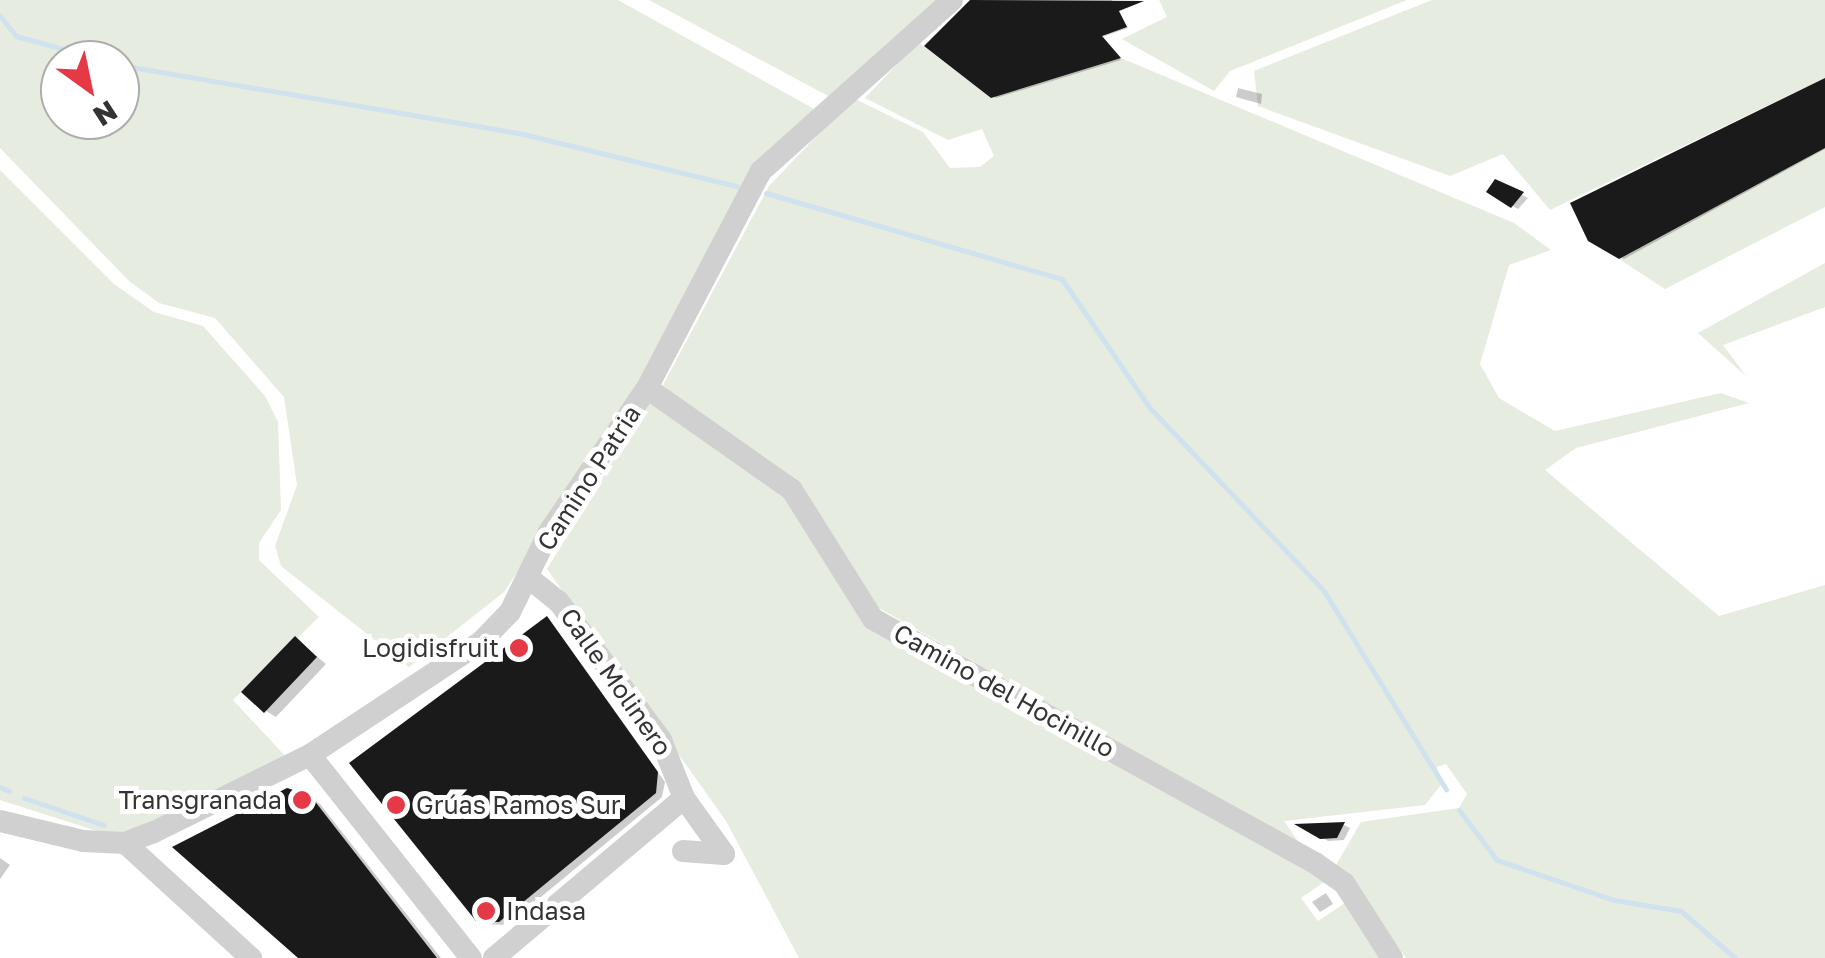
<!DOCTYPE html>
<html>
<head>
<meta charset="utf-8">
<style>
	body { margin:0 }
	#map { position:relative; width:1825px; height:958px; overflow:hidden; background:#fff; font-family:"Golos Text",sans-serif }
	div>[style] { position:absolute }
	.green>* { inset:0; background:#e6ecdf }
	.shadow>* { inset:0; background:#0003 }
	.stream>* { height:5px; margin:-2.5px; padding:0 2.5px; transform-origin:2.5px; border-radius:2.5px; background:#cfe2ee }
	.building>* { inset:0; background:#1a1a1a }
	.minor>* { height:22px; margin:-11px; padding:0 11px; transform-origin:11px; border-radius:11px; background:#d0d0d0 }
	.dots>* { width:28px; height:28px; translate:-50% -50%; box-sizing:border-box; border:5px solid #fff; border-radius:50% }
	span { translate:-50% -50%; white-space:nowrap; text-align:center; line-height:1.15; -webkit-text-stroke:10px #fff; paint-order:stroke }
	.street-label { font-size:25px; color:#333 }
	.poi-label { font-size:25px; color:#333 }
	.right { translate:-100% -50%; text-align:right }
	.left { translate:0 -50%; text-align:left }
	.north { position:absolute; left:40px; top:40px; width:100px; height:100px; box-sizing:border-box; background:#fff; border:2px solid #adadad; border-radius:50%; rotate:147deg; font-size:28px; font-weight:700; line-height:40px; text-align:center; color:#333 }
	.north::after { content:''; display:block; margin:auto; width:35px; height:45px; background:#e63946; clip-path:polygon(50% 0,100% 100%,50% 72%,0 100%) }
</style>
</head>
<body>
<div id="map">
	<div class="green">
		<div style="clip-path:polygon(evenodd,0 0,618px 0,816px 110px,756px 167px,640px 385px,504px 592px,409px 667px,281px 566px,275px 546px,297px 485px,284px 397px,215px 318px,159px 303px,129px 281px,0 148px,0 0,60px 60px,120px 60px,120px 120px,60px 120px,60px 60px)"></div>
		<div style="clip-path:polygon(649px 0,942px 0,830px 97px)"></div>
		<div style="clip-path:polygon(1159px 0,1407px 0,1230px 71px,1214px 91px,1122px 39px,1167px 17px)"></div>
		<div style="clip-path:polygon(1432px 0,1825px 0,1825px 78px,1550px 210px,1503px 154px,1450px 176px,1258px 106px,1254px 71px)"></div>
		<div style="clip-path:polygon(918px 42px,991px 98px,1121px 58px,1514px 223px,1551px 250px,1509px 265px,1480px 364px,1499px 398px,1555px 431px,1721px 393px,1749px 403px,1576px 448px,1545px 470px,1719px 616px,1825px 585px,1825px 958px,1406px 958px,1336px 865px,1361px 822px,1459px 808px,1467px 794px,1446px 764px,1437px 767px,1441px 785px,1425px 805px,1284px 821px,1302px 847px,877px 607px,825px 526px,663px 385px,769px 186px,853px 98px,923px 132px,950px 168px,980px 167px,994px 156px,982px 129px,948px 140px,865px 98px)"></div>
		<div style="clip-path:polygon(1825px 148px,1825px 207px,1665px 289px,1619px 259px)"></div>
		<div style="clip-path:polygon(0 170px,114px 284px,154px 312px,203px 326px,265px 396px,278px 422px,281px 510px,259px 543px,259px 560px,319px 617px,233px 700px,288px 759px,119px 838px,0 800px)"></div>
		<div style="clip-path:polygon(1825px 263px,1825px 307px,1723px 345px,1746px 376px,1698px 333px)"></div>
		<div style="clip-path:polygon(651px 398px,789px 495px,868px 624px,1327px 880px,1301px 898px,1318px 921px,1345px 903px,1384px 958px,799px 958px,726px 821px,547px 569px)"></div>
	</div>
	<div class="shadow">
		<div style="clip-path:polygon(975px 0,1112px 0,1128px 28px,1102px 37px,1121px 60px,996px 98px,927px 45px)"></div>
		<div style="clip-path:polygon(1825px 81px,1825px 149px,1624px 259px,1590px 239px)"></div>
		<div style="clip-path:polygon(1238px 88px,1262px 94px,1261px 104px,1236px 97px)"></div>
		<div style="clip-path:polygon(1496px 182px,1528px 198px,1518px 209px,1489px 192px)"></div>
		<div style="clip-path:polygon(547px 619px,665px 782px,662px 797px,507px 925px,486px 924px,478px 919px)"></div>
		<div style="clip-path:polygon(296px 639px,326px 664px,276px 717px,266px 711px)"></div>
		<div style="clip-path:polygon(309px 797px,320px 804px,441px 958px,301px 958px)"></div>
		<div style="clip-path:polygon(1302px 826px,1344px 825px,1350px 828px,1344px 840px,1328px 841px)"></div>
		<div style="clip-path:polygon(0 858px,10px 865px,0 879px)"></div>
		<div style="clip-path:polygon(1326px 893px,1333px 904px,1320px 912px,1312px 902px)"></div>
	</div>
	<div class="stream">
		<div style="left:0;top:16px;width:26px;rotate:51deg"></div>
		<div style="left:16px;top:36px;width:90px;rotate:15.4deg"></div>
		<div style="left:120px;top:65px;width:409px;rotate:9.7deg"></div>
		<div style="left:523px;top:134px;width:220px;rotate:13.7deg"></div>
		<div style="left:766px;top:193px;width:308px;rotate:16.2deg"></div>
		<div style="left:1062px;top:279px;width:155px;rotate:55.8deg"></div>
		<div style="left:1149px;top:407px;width:254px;rotate:46.4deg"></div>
		<div style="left:1324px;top:591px;width:233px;rotate:58.4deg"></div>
		<div style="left:0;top:787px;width:10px;rotate:24deg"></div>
		<div style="left:24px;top:798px;width:84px;rotate:18.6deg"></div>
		<div style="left:1459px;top:810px;width:63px;rotate:52.8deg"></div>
		<div style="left:1497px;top:860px;width:124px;rotate:18.9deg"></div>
		<div style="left:1614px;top:900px;width:68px;rotate:9.3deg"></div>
		<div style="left:1681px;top:911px;width:72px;rotate:41deg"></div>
	</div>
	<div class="building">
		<div style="clip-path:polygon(1144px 1px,1119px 11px,1127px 27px,1102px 36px,1121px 58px,991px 98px,924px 46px,970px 0)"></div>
		<div style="clip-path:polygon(1825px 78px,1825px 148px,1619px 259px,1588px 241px,1570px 203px)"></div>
		<div style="clip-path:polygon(1495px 179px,1524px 192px,1511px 208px,1486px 192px)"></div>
		<div style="clip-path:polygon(547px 616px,658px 772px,656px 793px,499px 922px,476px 921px,349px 763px)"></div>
		<div style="clip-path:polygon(295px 636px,317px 657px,264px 713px,241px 692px)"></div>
		<div style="clip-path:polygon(287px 788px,310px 795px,437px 958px,298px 958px,172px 847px)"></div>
		<div style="clip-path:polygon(1345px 822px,1337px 838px,1320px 839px,1294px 824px)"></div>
	</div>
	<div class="minor">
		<div style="left:647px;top:388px;width:177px;rotate:35.1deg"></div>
		<div style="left:792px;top:490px;width:152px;rotate:57.9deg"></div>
		<div style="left:873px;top:619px;width:505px;rotate:28.9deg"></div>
		<div style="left:1315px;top:863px;width:35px;rotate:35deg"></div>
		<div style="left:1344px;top:883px;width:89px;rotate:57.4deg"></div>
		<div style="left:529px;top:578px;width:38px;rotate:39deg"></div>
		<div style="left:559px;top:602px;width:172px;rotate:53.5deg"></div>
		<div style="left:661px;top:740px;width:62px;rotate:68.4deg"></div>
		<div style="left:310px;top:755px;width:259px;rotate:51.6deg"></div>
		<div style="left:0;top:821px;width:85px;rotate:13.5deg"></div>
		<div style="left:83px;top:841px;width:42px;rotate:2.7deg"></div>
		<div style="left:125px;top:843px;width:31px;rotate:-21deg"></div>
		<div style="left:154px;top:832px;width:174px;rotate:-26.3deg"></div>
		<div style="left:310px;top:755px;width:206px;rotate:-33.5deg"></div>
		<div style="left:482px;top:641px;width:40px;rotate:-46deg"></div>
		<div style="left:510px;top:612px;width:89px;rotate:-64deg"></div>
		<div style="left:549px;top:532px;width:174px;rotate:-55.8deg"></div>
		<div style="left:647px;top:388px;width:245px;rotate:-62.3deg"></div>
		<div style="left:761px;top:171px;width:256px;rotate:-41.8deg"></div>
		<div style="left:125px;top:843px;width:171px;rotate:42.4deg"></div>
		<div style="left:683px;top:851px;width:41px;rotate:4.2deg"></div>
		<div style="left:724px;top:854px;width:69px;rotate:-125.5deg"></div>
		<div style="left:494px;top:958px;width:248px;rotate:-40.1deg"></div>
	</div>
	<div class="dots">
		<div style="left:519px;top:648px;background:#e63946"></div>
		<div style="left:302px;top:800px;background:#e63946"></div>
		<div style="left:396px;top:805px;background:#e63946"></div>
		<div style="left:486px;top:911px;background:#e63946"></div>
	</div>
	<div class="street-label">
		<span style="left:589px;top:478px;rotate:-57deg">Camino Patria</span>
		<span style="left:616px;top:682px;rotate:55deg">Calle Molinero</span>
		<span style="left:1004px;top:691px;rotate:29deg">Camino del Hocinillo</span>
	</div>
	<div class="poi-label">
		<span class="right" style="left:499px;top:648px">Logidisfruit</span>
		<span class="right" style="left:282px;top:800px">Transgranada</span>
		<span class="left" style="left:416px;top:805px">Grúas Ramos Sur</span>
		<span class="left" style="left:506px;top:911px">Indasa</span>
	</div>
	<div class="north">N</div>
</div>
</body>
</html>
